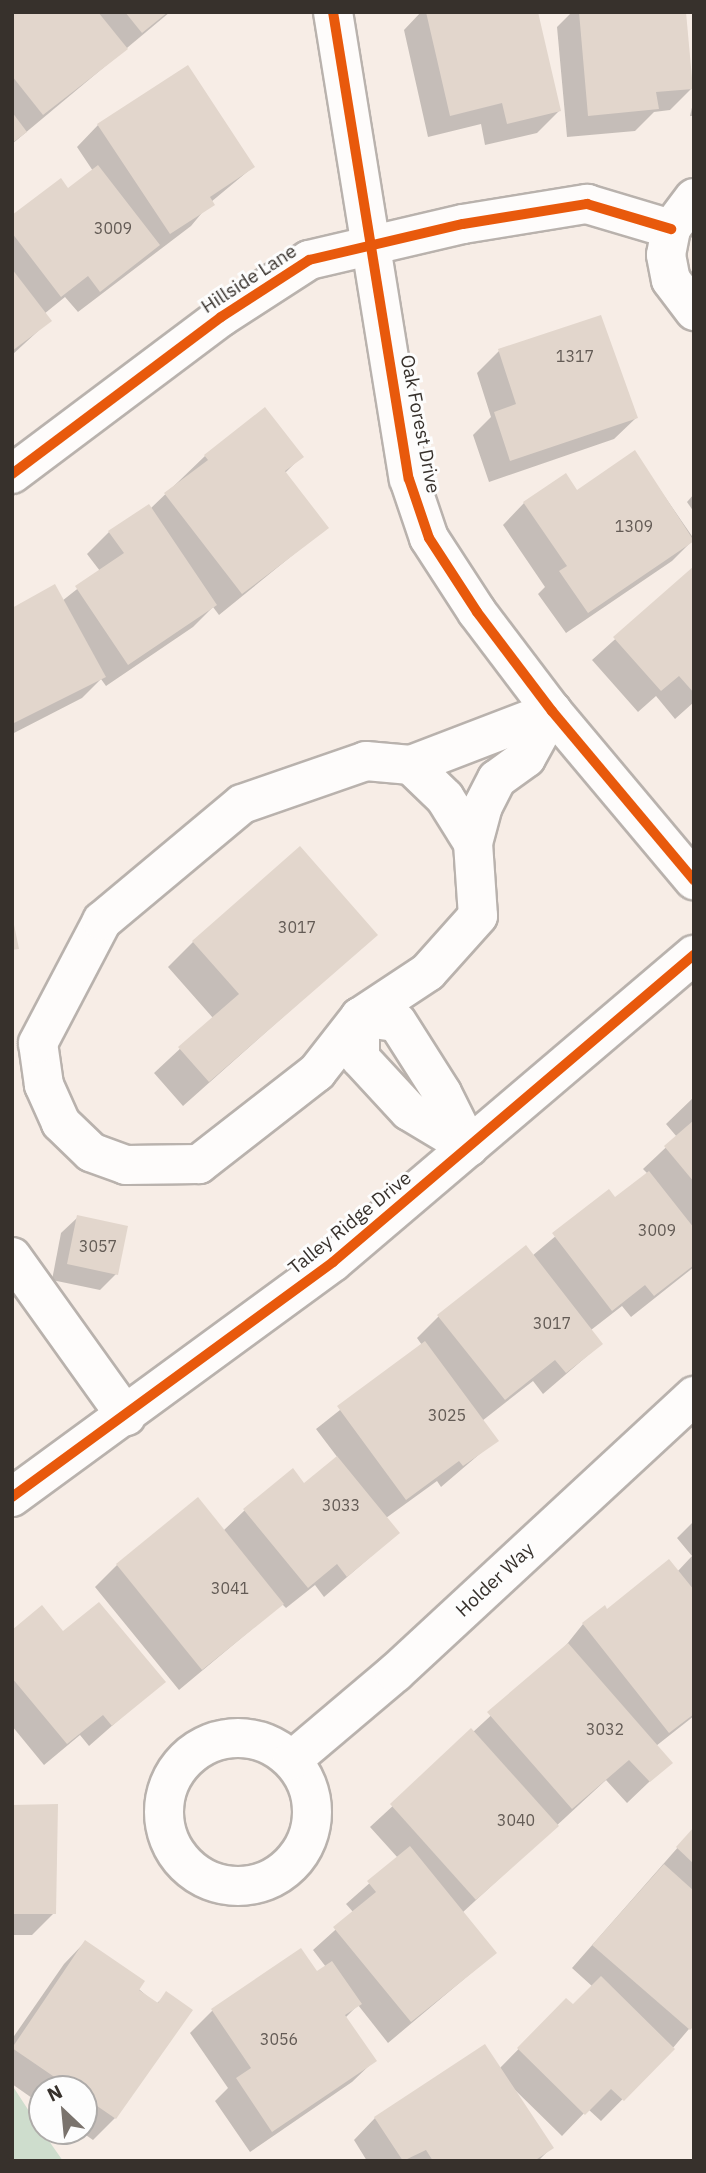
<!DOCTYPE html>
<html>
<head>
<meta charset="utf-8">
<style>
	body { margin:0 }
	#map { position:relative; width:706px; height:2173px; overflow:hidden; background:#f7ede6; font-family:"IBM Plex Sans",sans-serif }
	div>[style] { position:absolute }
	.green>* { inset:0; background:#ceddcd }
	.shadow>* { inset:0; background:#0003 }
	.building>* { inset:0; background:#e2d6cc }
	.roads { filter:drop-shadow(2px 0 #b9b2ad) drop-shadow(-2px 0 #b9b2ad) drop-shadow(0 2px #b9b2ad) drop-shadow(0 -2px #b9b2ad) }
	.minor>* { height:38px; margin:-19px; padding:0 19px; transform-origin:19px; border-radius:19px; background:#fefcfb }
	.minor>.ring { margin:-19px; padding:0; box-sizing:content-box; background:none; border:38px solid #fefcfb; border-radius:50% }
	.cycleway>* { height:10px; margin:-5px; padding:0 5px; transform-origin:5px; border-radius:5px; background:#e8590c }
	span { translate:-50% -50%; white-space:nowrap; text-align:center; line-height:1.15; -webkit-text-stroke:6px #fdfdfd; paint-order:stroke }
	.number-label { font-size:16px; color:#635b55 }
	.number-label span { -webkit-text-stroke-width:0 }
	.street-label { font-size:19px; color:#37312c }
	.frame { position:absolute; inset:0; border:14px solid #37312c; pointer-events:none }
	.north { position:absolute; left:28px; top:2075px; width:70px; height:70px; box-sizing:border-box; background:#fdfdfd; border:2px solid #aeaba9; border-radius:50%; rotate:334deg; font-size:19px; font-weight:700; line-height:28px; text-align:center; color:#37312c }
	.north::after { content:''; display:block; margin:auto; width:24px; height:32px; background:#7a736d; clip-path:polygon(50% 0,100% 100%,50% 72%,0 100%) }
</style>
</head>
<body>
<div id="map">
	<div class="green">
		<div style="clip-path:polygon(12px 2085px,42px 2131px,63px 2161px,12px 2161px)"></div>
	</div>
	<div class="shadow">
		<div style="clip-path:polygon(12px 12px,170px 12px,12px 144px)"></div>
		<div style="clip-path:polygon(421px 12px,536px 12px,559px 111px,537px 133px,485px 145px,481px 124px,428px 137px,404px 30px)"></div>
		<div style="clip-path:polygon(572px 12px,685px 12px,692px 88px,670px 110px,654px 112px,635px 131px,567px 137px,557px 27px)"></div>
		<div style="clip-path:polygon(694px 99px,694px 116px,690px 116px)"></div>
		<div style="clip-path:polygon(98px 125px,253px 167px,211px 202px,191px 226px,78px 312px,65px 297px,44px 314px,49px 321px,12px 355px,12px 217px,67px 190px,93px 171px,77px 147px)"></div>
		<div style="clip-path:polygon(600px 317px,636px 418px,614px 439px,489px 482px,473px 435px,491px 417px,477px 373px,499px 351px)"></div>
		<div style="clip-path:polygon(634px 452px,694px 539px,672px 561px,566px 633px,538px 594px,545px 587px,503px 525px,524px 503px,576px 492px)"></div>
		<div style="clip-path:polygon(205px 456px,301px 457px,285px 473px,326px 528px,219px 615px,213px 607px,193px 627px,106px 686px,101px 679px,82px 698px,12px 734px,12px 610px,62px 601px,100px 571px,87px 554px,109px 532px,150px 509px)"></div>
		<div style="clip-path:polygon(694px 494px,694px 512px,687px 502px)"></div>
		<div style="clip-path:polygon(693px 569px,694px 702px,675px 719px,656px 696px,638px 712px,592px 660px)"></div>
		<div style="clip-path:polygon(375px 935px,183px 1106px,154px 1073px,213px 1018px,168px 967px,193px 942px)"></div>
		<div style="clip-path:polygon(694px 1097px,694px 1267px,631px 1317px,622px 1306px,591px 1330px,601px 1344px,543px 1394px,533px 1381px,482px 1421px,496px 1440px,441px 1487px,437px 1481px,386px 1518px,398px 1533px,324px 1597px,315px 1585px,286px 1608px,282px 1604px,179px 1690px,95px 1587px,117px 1565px,223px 1531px,245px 1510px,304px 1485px,338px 1458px,316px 1429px,422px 1345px,417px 1338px,439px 1316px,532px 1256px,608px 1192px,615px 1200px,648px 1174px,643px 1169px,677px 1137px,666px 1124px)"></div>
		<div style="clip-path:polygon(78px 1217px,116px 1274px,100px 1290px,52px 1280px,61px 1233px)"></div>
		<div style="clip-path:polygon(694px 1521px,694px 1716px,656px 1746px,670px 1762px,627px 1803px,606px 1780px,462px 1913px,495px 1953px,388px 2043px,358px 2005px,345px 2018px,374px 2061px,352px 2082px,250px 2152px,215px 2101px,228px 2088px,190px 2033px,212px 2011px,301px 1951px,317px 1974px,326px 1967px,313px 1950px,354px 1913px,346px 1904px,398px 1858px,370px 1827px,563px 1649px,583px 1624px,604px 1607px,607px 1611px,677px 1572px,692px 1556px,677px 1538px)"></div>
		<div style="clip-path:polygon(12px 1632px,63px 1634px,163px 1681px,89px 1746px,80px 1735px,44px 1765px,12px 1726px)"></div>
		<div style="clip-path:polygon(12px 1806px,54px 1913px,32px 1935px,12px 1935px)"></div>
		<div style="clip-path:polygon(694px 1829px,694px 2023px,672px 2049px,601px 2121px,588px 2109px,562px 2136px,513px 2088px,551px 2148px,538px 2161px,367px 2161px,354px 2140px,375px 2118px,499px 2069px,566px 2001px,573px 2007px,593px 1987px,572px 1968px)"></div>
		<div style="clip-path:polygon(85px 1942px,156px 2004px,167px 1994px,115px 2118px,93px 2140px,80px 2131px,84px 2131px,84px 2089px,42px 2089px,42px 2105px,12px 2084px,12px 2039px,64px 1964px)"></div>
	</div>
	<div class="building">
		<div style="clip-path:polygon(12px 12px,98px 12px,128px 49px,43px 115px,12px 76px)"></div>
		<div style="clip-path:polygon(125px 12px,168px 12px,142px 33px)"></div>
		<div style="clip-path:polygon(426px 12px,538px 12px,561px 111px,507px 124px,502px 103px,450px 116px)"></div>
		<div style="clip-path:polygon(579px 12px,686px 12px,693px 89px,656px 92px,659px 109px,588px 116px)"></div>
		<div style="clip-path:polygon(188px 65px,255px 167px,210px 197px,215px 205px,170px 234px,97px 124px)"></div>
		<div style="clip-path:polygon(12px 112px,27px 132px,12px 143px)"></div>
		<div style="clip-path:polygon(98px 165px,160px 245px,100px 292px,88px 276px,61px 297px,12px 233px,12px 215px,61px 178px,68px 188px)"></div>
		<div style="clip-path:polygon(12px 269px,52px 321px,12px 351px)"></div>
		<div style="clip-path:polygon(601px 315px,638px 418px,510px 461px,494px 412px,516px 404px,498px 349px)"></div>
		<div style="clip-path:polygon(265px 407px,304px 457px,285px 471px,329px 528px,242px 594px,164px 493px,208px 460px,204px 455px)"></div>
		<div style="clip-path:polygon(635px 450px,694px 541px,588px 613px,559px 571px,567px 566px,523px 502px,566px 473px,577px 490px)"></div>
		<div style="clip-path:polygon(149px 504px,217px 605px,128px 665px,75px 586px,124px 553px,108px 531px)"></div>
		<div style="clip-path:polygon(694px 566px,694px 693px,679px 676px,661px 691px,613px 637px)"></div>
		<div style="clip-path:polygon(55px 584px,106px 677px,12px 724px,12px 608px)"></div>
		<div style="clip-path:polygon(300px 846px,378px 935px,209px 1082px,178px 1047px,239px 994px,192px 941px)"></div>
		<div style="clip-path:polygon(12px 915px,19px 949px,12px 950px)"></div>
		<div style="clip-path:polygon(694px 1120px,694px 1182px,664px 1146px)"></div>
		<div style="clip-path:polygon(649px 1171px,694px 1228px,694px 1265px,654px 1296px,645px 1285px,612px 1311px,552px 1233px,609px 1189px,615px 1197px)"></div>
		<div style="clip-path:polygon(77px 1215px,128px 1226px,118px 1275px,67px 1264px)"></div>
		<div style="clip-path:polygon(526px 1245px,603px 1344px,566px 1373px,555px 1360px,505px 1400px,437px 1315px)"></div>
		<div style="clip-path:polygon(425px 1341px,499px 1441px,463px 1466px,459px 1461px,406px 1500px,337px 1406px)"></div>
		<div style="clip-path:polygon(337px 1456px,400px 1533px,347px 1577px,337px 1564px,308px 1588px,243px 1509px,293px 1468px,304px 1483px)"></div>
		<div style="clip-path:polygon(198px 1497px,284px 1604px,202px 1670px,116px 1564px)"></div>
		<div style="clip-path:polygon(669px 1559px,694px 1590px,694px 1714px,669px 1733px,582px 1623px,605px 1605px,607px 1609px)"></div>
		<div style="clip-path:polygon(99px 1602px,166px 1682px,112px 1726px,103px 1715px,67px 1744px,12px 1678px,12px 1630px,42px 1605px,63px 1631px)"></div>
		<div style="clip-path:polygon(568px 1643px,673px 1763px,650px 1782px,629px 1760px,572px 1809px,487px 1712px)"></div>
		<div style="clip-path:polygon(471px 1728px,559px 1826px,476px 1900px,390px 1804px)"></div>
		<div style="clip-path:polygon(58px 1804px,56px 1914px,12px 1914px,12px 1805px)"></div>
		<div style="clip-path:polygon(694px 1827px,694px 1864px,676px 1847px)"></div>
		<div style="clip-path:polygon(410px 1846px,497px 1953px,411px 2022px,333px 1927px,376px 1892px,367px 1881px)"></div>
		<div style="clip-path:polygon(664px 1864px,694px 1891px,694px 2026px,690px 2030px,592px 1945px)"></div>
		<div style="clip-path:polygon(85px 1940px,145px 1981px,139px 1990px,158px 2003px,166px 1991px,193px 2010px,116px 2119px,84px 2097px,84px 2089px,72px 2089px,12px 2048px)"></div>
		<div style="clip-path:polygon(301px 1948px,317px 1971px,332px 1961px,362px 2004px,345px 2015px,377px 2061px,272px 2132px,236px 2078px,251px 2068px,211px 2009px)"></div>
		<div style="clip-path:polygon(601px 1976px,675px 2049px,624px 2101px,611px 2089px,585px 2115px,517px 2048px,566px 1998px,573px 2004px)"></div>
		<div style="clip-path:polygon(485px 2044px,554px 2148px,534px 2161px,433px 2161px,426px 2150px,403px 2161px,374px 2117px)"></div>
	</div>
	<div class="roads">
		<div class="minor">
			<div style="left:333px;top:12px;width:473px;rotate:80.8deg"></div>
			<div style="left:409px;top:479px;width:62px;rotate:71.3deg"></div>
			<div style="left:429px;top:538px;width:88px;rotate:57deg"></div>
			<div style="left:477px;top:612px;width:124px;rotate:52.9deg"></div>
			<div style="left:552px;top:711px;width:221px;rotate:50deg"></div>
			<div style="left:694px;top:198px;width:39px;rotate:127deg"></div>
			<div style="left:671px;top:229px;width:26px;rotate:101deg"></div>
			<div style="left:666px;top:255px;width:25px;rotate:79deg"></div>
			<div style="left:671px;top:280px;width:39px;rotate:53deg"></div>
			<div style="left:12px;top:474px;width:261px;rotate:-36.9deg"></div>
			<div style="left:221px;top:317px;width:105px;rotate:-32.9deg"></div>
			<div style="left:309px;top:260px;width:158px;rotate:-13.2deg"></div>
			<div style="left:463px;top:224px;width:126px;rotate:-9.2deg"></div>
			<div style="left:587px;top:204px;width:88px;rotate:16.6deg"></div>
			<div style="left:411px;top:765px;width:47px;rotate:44.1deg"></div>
			<div style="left:445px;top:798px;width:53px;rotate:58.1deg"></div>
			<div style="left:473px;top:843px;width:73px;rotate:86.1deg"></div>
			<div style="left:478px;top:916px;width:75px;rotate:131.8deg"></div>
			<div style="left:428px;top:972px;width:82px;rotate:146.5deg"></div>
			<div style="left:360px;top:1017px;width:70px;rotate:128deg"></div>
			<div style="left:317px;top:1072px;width:150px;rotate:142.1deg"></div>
			<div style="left:199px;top:1164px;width:73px;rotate:179.2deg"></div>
			<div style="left:126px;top:1165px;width:37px;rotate:-160deg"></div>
			<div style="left:91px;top:1152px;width:42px;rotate:-136deg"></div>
			<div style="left:61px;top:1123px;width:42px;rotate:-114.1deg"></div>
			<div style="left:44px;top:1085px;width:42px;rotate:-98.1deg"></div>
			<div style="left:38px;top:1043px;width:138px;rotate:-62.3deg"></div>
			<div style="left:102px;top:921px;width:182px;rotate:-39.9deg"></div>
			<div style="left:242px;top:804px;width:131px;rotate:-19.1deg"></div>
			<div style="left:366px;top:761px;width:45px;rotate:5.1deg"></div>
			<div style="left:411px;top:765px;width:151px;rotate:-21deg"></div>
			<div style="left:473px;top:843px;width:38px;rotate:-75deg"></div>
			<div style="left:483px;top:806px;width:30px;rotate:-63deg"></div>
			<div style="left:497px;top:779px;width:36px;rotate:-36deg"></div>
			<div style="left:526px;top:758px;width:54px;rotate:-61deg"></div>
			<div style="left:360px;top:1017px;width:37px;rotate:8deg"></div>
			<div style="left:397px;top:1022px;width:84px;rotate:57.6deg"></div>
			<div style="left:442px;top:1093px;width:60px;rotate:63.4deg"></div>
			<div style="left:469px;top:1147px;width:70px;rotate:-149deg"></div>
			<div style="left:409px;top:1111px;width:72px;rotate:-132.8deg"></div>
			<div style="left:360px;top:1058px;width:41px;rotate:-90deg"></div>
			<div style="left:12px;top:1257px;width:196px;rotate:54.4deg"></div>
			<div style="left:12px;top:1497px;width:398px;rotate:-36.2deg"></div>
			<div style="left:333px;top:1262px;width:474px;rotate:-40.4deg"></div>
			<div class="ring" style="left:164px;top:1738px;width:110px;height:110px"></div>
			<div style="left:292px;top:1760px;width:135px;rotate:-40.2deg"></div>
			<div style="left:395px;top:1673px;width:408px;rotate:-42.8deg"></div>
		</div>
	</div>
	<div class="cycleway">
		<div style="left:333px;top:12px;width:473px;rotate:80.8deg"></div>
		<div style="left:409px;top:479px;width:62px;rotate:71.3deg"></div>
		<div style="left:429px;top:538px;width:88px;rotate:57deg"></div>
		<div style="left:477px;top:612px;width:124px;rotate:52.9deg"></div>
		<div style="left:552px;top:711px;width:221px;rotate:50deg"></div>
		<div style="left:12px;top:474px;width:261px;rotate:-36.9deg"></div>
		<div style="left:221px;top:317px;width:105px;rotate:-32.9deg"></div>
		<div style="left:309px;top:260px;width:158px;rotate:-13.2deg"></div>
		<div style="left:463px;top:224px;width:126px;rotate:-9.2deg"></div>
		<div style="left:587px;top:204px;width:88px;rotate:16.6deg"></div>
		<div style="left:12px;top:1497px;width:398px;rotate:-36.2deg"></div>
		<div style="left:333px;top:1262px;width:474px;rotate:-40.4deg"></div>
	</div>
	<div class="number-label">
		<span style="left:113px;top:228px">3009</span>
		<span style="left:575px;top:356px">1317</span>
		<span style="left:634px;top:526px">1309</span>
		<span style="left:297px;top:927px">3017</span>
		<span style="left:657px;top:1230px">3009</span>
		<span style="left:98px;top:1246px">3057</span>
		<span style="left:552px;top:1323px">3017</span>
		<span style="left:447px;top:1415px">3025</span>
		<span style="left:341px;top:1505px">3033</span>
		<span style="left:230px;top:1588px">3041</span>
		<span style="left:605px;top:1729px">3032</span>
		<span style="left:516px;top:1820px">3040</span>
		<span style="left:279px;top:2039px">3056</span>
	</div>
	<div class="street-label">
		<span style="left:249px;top:279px;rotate:-33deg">Hillside Lane</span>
		<span style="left:420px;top:424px;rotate:79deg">Oak Forest Drive</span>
		<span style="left:350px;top:1223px;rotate:-39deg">Talley Ridge Drive</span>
		<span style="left:495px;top:1580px;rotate:-43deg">Holder Way</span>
	</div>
	<div class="frame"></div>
	<div class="north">N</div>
</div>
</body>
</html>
